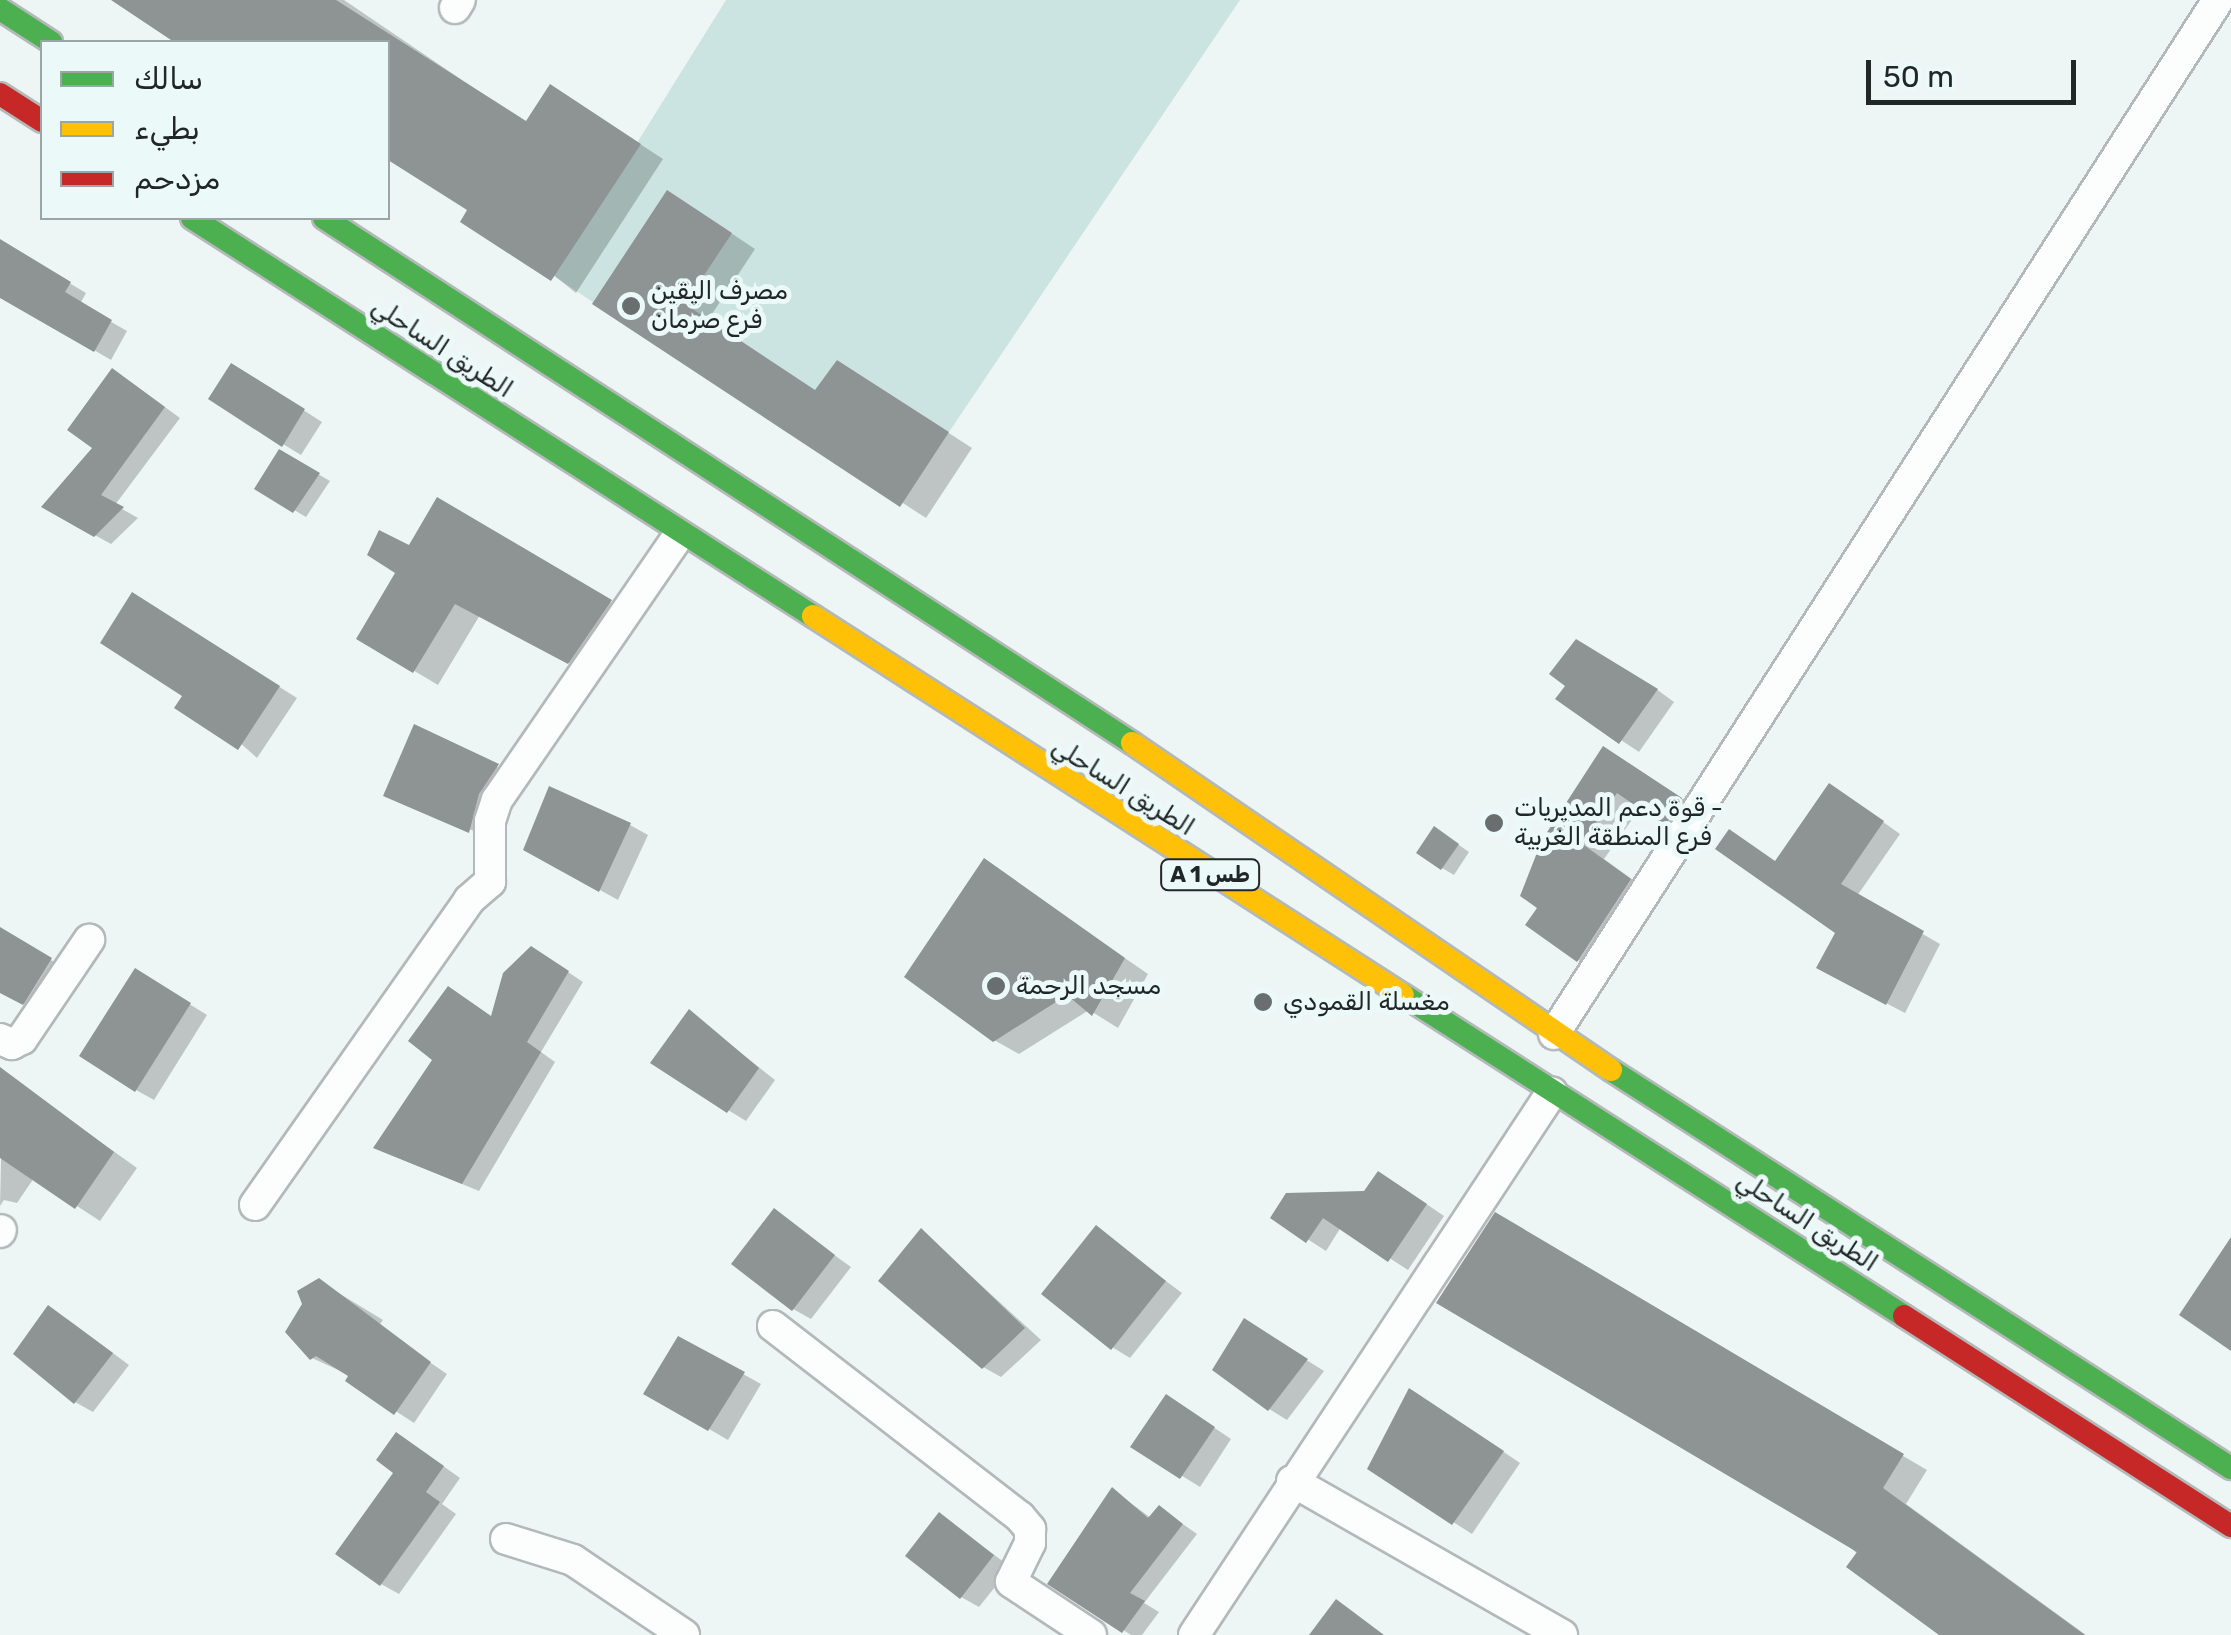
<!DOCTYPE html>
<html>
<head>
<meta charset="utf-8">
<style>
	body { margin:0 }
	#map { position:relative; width:2231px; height:1635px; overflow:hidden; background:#eef6f5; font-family:Rubik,Cairo,sans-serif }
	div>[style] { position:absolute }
	.green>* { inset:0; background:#cbe4e2 }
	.shadow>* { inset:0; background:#0003 }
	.building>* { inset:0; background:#8e9393 }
	.roads { filter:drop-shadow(2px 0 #b3b9b8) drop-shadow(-2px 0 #b3b9b8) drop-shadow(0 2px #b3b9b8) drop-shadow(0 -2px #b3b9b8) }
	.street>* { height:30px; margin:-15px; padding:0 15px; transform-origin:15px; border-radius:15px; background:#fcfefe }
	.fast>* { height:22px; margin:-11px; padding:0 11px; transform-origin:11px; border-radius:11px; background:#4caf50 }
	.slow>* { height:22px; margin:-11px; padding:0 11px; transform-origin:11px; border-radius:11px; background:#ffc107 }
	.jam>* { height:22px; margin:-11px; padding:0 11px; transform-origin:11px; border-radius:11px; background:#c62828 }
	.dots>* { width:28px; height:28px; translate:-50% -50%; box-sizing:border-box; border:5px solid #ebf9f8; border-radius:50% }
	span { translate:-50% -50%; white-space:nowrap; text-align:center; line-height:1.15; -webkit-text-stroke:10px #ebf9f8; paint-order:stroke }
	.shield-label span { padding:2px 8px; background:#ebf9f8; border:2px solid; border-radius:8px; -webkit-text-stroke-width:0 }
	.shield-label { font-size:22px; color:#212626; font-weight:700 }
	.poi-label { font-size:25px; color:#212626 }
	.left { translate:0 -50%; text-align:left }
	.street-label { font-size:25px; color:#212626 }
	.legend { position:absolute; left:40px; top:40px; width:350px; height:180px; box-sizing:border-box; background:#ebf9f8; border:2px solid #9aa5a4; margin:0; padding:12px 18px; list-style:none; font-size:30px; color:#212626 }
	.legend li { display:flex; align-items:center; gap:20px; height:50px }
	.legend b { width:50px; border:2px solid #9aa5a4 }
	.scale { position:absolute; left:1866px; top:60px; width:210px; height:45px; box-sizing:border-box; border:5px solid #212626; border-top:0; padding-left:12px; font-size:30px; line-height:35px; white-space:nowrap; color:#212626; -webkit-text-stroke:8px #ebf9f8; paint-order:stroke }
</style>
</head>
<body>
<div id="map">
	<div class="green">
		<div style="clip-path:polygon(726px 0,1240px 0,949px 432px,837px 360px,789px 434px,554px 276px)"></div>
	</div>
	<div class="shadow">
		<div style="clip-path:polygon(116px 0,344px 0,527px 124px,574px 101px,663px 159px,576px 293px,471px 209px,388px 157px,388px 42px,178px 42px)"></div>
		<div style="clip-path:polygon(692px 207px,755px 249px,708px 320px,816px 392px,862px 377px,972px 448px,926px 518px,595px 304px)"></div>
		<div style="clip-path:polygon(4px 244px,86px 293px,80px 304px,127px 331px,111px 360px,0 295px)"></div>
		<div style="clip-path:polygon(250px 376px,322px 422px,301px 455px,283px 444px)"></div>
		<div style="clip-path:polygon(129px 381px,180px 418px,115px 505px,138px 518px,111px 544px,44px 507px,95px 448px)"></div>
		<div style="clip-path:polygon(280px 452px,330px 481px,306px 517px,257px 488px)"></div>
		<div style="clip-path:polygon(438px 501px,633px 616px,592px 675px,480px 615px,438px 685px,359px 638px)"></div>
		<div style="clip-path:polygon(151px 606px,297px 698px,257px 758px,186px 695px)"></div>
		<div style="clip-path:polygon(1648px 683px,1674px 702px,1639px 752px,1559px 699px)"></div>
		<div style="clip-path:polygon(415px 728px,516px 776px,490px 837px,405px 805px)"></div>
		<div style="clip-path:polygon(1628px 763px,1705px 814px,1690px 838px,1641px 807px,1604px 859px,1654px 895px,1602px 974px,1578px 960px,1540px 908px)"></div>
		<div style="clip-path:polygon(1848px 797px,1900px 834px,1857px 896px,1940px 944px,1905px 1013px,1838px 978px,1838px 932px,1777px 863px)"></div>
		<div style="clip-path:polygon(630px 825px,648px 835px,618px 900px,526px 849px)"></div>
		<div style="clip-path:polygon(1446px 836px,1469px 852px,1454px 875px,1442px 868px)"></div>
		<div style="clip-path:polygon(984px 861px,1148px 974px,1118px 1028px,1089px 1010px,1019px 1054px,994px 1040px)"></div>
		<div style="clip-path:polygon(0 930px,68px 970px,42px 1013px,0 991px)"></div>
		<div style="clip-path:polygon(547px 958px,583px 982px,541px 1052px,555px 1062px,479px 1191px,391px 1155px,435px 1059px,493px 1018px)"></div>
		<div style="clip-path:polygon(154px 982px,207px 1015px,154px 1100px,136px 1090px)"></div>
		<div style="clip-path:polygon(690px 1013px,775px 1080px,746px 1121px,728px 1110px)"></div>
		<div style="clip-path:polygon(3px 1072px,137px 1168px,100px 1221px,34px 1178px,17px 1203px,4px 1200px,0 1206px)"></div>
		<div style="clip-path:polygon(1397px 1184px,1444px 1216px,1408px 1270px,1341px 1227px,1326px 1251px,1273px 1217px)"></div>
		<div style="clip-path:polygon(774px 1212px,851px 1267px,811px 1319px,793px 1309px)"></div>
		<div style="clip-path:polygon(1496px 1216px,1927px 1470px,1906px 1504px,2086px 1635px,1944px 1635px)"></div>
		<div style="clip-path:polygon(1096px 1229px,1182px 1293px,1130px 1358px,1112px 1347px)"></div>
		<div style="clip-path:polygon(922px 1231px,1041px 1340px,1001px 1377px,983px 1367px)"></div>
		<div style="clip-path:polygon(319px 1281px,383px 1320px,378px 1327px,447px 1374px,414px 1423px,348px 1380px,351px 1376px,312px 1358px,305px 1304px)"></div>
		<div style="clip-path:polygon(67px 1319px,129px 1365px,93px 1412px,75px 1402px)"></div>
		<div style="clip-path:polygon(1262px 1332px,1324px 1371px,1287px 1420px,1269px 1409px)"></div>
		<div style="clip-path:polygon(743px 1374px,761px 1384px,728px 1440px,647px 1393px)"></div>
		<div style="clip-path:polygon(1428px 1401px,1520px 1463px,1472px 1534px,1370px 1469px)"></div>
		<div style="clip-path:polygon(1185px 1408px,1231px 1439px,1200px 1487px,1134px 1446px)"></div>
		<div style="clip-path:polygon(415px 1446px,460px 1478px,442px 1504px,456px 1514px,399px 1594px,381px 1584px)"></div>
		<div style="clip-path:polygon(1113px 1490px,1151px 1518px,1160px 1508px,1197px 1534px,1144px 1603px,1159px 1612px,1142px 1635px,1131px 1635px,1051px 1583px)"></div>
		<div style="clip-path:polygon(940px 1516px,1011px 1567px,979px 1607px,961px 1597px)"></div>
	</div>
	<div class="building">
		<div style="clip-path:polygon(111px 0,336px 0,526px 121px,550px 84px,641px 144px,551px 281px,460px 222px,467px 210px,388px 160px,388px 42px,174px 42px)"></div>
		<div style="clip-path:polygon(667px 190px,732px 233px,685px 304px,815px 390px,837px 360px,949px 432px,900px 507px,592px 304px)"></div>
		<div style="clip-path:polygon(0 239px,71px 282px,65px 292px,112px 320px,94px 352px,0 298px)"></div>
		<div style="clip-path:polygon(231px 363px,305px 409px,282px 447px,208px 399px)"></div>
		<div style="clip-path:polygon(112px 368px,165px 407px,101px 495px,124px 507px,94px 537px,41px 507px,92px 448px,67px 430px)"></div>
		<div style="clip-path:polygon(279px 449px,320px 473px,293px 513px,254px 489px)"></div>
		<div style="clip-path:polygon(437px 497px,612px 600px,568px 664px,455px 604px,413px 673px,356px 639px,395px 573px,367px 555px,379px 530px,409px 545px)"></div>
		<div style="clip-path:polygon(132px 592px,280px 686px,238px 750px,174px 708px,182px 696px,100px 643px)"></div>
		<div style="clip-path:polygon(1576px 639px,1658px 689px,1619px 744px,1555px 699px,1565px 686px,1549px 674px)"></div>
		<div style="clip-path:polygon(414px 724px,499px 764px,479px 794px,469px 833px,383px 796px)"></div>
		<div style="clip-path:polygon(1603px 746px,1682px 798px,1665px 826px,1617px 793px,1581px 843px,1631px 879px,1577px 962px,1525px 925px,1537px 908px,1520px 896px,1542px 840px)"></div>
		<div style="clip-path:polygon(1829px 783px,1884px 821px,1841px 884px,1924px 931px,1886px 1005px,1816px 968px,1835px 933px,1715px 849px,1729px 829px,1775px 861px)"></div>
		<div style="clip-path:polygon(549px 786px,631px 823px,599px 892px,523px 850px)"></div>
		<div style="clip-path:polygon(1434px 826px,1459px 844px,1441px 870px,1416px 853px)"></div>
		<div style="clip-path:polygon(984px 858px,1125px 958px,1092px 1016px,1067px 995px,993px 1042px,904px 977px)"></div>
		<div style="clip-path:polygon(0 927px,52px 958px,23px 1005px,0 993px)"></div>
		<div style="clip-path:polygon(531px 946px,569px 971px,527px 1042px,541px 1052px,462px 1184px,373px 1148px,432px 1060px,408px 1041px,448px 986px,491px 1016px,503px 973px)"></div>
		<div style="clip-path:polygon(135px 968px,191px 1003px,135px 1092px,79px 1056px)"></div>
		<div style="clip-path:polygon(689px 1009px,759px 1068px,727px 1113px,650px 1063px)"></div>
		<div style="clip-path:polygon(0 1067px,114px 1152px,75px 1209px,0 1158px)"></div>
		<div style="clip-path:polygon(1378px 1171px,1427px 1204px,1388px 1262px,1323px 1218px,1306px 1243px,1270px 1218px,1286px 1193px,1364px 1191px)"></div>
		<div style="clip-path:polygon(774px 1208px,835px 1255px,792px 1311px,731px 1264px)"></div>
		<div style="clip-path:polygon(1495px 1212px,1904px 1454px,1883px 1488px,2085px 1635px,1939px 1635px,1846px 1567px,1857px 1552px,1436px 1303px)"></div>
		<div style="clip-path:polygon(1096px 1225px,1166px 1281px,1111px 1350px,1041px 1294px)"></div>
		<div style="clip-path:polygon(921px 1228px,1025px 1328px,982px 1369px,878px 1281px)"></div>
		<div style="clip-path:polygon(2231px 1237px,2231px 1351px,2179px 1315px)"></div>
		<div style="clip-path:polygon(319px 1278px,431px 1362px,394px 1415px,345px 1381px,348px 1376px,316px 1356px,310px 1360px,285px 1332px,302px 1304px,297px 1291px)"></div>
		<div style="clip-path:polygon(48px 1305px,113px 1353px,74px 1404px,13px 1354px)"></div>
		<div style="clip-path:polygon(1244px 1318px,1308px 1359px,1268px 1411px,1212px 1370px)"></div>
		<div style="clip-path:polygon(678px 1336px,745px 1372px,708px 1431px,643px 1394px)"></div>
		<div style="clip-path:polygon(1409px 1388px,1504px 1451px,1452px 1525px,1367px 1469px)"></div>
		<div style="clip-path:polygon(1166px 1394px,1215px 1427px,1180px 1479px,1130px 1447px)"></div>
		<div style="clip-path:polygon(396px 1432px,444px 1466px,426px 1492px,440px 1502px,380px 1586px,335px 1554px,393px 1473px,376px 1460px)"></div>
		<div style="clip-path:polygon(1112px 1487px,1148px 1518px,1159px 1505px,1183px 1524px,1130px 1593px,1145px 1601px,1122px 1633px,1047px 1584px)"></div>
		<div style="clip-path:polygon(939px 1512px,994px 1555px,960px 1599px,905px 1556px)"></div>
		<div style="clip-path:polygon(1336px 1599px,1384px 1635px,1309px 1635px)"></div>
	</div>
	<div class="roads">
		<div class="street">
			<div style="left:455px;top:8px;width:9px;rotate:-58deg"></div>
			<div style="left:1554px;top:1034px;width:1229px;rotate:-57.29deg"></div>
			<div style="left:0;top:1039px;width:13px;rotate:23deg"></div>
			<div style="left:12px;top:1044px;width:11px;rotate:-27deg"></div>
			<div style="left:22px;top:1039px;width:120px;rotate:-55.9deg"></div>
			<div style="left:255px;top:1205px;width:373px;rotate:-54.9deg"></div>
			<div style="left:469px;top:900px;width:28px;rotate:-41deg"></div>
			<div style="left:490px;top:882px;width:61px;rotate:-90deg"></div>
			<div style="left:490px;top:821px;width:22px;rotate:-72deg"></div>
			<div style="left:497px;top:800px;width:321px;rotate:-55.5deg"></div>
			<div style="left:0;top:1232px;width:2px;rotate:-63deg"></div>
			<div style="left:773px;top:1326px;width:312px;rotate:37.7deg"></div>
			<div style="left:1020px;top:1517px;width:16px;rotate:50deg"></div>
			<div style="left:1030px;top:1529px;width:14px;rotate:90deg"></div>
			<div style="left:1030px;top:1543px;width:43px;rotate:116deg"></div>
			<div style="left:1011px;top:1582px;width:96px;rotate:33.5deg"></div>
			<div style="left:1292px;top:1481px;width:311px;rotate:29.7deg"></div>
			<div style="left:506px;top:1539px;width:70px;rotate:17.4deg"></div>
			<div style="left:573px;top:1560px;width:134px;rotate:34deg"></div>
			<div style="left:1194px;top:1635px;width:650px;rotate:-56.6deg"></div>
		</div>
		<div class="fast">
			<div style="left:0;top:9px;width:61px;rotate:32.9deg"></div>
			<div style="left:192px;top:218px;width:738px;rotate:32.66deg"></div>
			<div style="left:324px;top:218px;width:964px;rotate:33.01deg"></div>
			<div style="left:1403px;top:995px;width:595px;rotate:32.65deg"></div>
			<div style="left:1611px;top:1070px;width:737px;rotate:32.7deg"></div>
		</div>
		<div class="slow">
			<div style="left:813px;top:616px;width:701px;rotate:32.72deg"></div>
			<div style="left:1132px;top:743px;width:580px;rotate:34.32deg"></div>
		</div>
		<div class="jam">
			<div style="left:0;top:94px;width:50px;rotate:32.7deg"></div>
			<div style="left:1904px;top:1316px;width:389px;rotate:32.7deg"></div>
		</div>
	</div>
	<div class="dots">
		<div style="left:631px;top:306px;background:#696f6e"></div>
		<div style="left:1494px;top:823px;background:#696f6e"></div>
		<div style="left:996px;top:986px;background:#696f6e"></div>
		<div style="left:1263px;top:1002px;background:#696f6e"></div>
	</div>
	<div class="shield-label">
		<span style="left:1210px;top:875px">A 1 طس</span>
	</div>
	<div class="poi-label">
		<span class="left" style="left:651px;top:306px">مصرف اليقين<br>فرع صرمان</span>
		<span class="left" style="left:1514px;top:823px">قوة دعم المديريات -<br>فرع المنطقة الغربية</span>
		<span class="left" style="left:1016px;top:986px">مسجد الرحمة</span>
		<span class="left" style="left:1283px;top:1002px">مغسلة القمودي</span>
	</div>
	<div class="street-label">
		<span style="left:442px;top:348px;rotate:33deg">الطريق الساحلي</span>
		<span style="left:1123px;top:787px;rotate:32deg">الطريق الساحلي</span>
		<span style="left:1807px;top:1222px;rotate:33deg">الطريق الساحلي</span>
	</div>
	<ul class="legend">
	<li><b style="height:12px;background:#4caf50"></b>سالك</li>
	<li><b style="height:12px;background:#ffc107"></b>بطيء</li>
	<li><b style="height:12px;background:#c62828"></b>مزدحم</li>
	</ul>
	<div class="scale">50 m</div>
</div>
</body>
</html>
